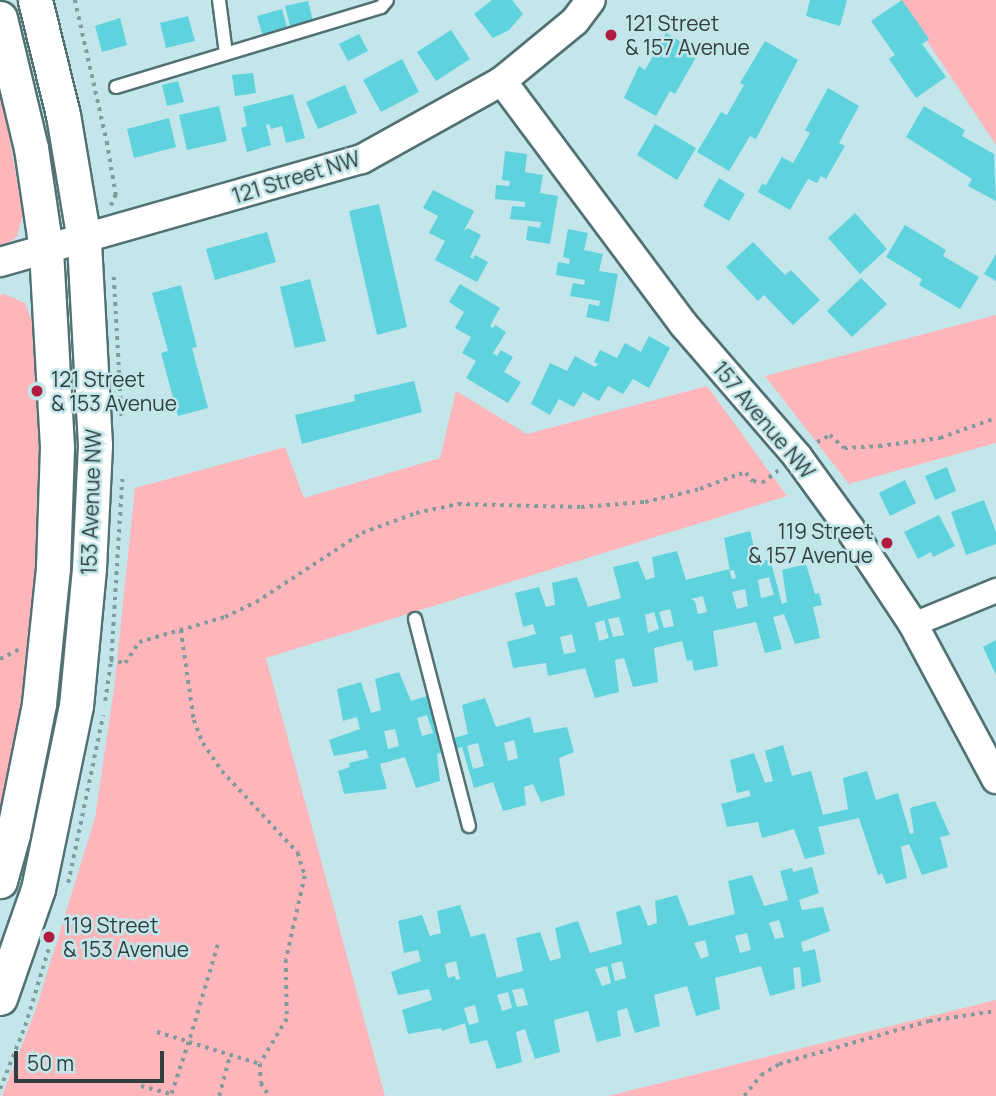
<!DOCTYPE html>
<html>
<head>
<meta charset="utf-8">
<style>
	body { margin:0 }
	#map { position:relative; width:996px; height:1096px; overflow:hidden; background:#c3e6ea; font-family:Manrope,sans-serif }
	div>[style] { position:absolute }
	.green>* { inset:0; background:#feb6ba }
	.building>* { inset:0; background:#5ed2dd }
	.path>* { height:3.5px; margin-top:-1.75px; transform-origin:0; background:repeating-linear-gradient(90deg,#819b9d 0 3.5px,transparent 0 8.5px) }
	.roads { filter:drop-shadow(2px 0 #517174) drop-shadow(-2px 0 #517174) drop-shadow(0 2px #517174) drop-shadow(0 -2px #517174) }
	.service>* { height:12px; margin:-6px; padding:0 6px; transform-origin:6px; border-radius:6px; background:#fff }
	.minor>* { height:23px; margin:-11.5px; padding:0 11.5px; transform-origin:11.5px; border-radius:11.5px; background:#fff }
	.tertiary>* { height:28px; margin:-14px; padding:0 14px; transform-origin:14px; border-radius:14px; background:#fff }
	.secondary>* { height:33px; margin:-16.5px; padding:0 16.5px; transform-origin:16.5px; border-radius:16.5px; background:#fff }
	.dots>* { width:19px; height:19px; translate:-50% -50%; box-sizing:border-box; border:4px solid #c3e6ea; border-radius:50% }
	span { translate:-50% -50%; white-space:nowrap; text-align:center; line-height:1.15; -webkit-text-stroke:5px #c3e6ea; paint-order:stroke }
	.poi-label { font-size:21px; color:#303e3f }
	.left { translate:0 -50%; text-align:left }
	.right { translate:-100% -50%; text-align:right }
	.street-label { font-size:21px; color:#303e3f }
	.scale { position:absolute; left:14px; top:1051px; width:150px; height:32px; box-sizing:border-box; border:4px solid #303e3f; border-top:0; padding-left:9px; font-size:21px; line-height:24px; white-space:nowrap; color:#303e3f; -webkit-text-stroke:5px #c3e6ea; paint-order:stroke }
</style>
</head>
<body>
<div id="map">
	<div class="green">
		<div style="clip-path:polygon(900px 0,996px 0,996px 146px,996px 145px)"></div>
		<div style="clip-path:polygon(0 85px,23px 214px,17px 237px,0 248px)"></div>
		<div style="clip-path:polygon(4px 294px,25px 303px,33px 324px,42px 413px,41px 533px,30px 655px,0 827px,0 295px)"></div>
		<div style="clip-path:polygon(996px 315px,996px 443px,849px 484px,765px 376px)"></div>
		<div style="clip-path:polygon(707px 386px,787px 496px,266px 658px,385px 1096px,2px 1096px,36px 1009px,95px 818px,114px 689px,135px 488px,285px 447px,304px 498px,440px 458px,456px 391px,527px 434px)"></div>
		<div style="clip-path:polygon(996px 1000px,996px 1096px,608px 1096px)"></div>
	</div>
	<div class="building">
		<div style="clip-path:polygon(492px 0,512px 0,523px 14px,509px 30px,493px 38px,474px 14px)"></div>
		<div style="clip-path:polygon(810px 0,847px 0,840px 26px,806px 16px)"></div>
		<div style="clip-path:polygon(902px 0,929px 39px,922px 44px,946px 77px,916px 98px,889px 59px,895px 55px,871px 21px)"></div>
		<div style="clip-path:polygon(308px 1px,314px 25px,291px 30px,285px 6px)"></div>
		<div style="clip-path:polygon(282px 9px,288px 31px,263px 37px,257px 16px)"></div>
		<div style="clip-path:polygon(188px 16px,195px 41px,166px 48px,160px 23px)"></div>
		<div style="clip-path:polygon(120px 18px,127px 45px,102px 52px,95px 26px)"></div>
		<div style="clip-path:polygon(451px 30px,470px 59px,436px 81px,417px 52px)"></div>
		<div style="clip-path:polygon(666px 33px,699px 52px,675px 94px,670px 91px,656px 116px,624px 98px,639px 66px,645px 70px)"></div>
		<div style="clip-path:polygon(359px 34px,368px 51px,348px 61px,339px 44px)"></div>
		<div style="clip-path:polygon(765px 41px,798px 60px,756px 139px,750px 136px,729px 171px,697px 152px,721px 112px,727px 115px,744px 85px,740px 83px)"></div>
		<div style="clip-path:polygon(402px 59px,419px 92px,381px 112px,363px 80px)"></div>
		<div style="clip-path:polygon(253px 73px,256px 93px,235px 96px,232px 75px)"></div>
		<div style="clip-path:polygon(178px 81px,184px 102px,167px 106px,162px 85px)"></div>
		<div style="clip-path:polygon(345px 85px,357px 113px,318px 129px,306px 102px)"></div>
		<div style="clip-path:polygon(828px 88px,859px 106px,839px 143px,845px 146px,826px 179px,821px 176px,817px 183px,808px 179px,790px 210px,758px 192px,762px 184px,766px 185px,782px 157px,793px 163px,810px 133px,805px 130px)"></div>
		<div style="clip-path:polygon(293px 94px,305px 138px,286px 143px,282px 126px,271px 129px,269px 124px,266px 125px,271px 145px,247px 152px,241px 128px,247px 126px,243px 107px)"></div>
		<div style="clip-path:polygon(219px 106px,227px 141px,187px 150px,179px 115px)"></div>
		<div style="clip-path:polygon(924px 106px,965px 130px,962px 136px,994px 154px,996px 201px,968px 186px,972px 179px,906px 137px)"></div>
		<div style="clip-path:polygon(169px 118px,176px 147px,134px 158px,127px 129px)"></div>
		<div style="clip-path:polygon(655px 124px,696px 148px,677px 180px,637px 155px)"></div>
		<div style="clip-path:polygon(505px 151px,527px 154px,525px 172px,543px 175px,540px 193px,558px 196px,550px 244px,526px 240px,528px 226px,540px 228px,541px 222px,510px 219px,512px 206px,525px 207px,525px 202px,495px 199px,496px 185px,509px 186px,510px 181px,502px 180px)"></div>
		<div style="clip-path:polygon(719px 178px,745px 194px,729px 221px,703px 206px)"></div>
		<div style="clip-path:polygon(433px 190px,474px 211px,464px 231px,468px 228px,481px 235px,470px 257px,473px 259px,475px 255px,488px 262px,477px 282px,435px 260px,445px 241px,429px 233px,438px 216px,423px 208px)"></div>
		<div style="clip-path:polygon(379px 204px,407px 327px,377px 335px,349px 211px)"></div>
		<div style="clip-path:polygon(855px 213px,887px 249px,860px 274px,828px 238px)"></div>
		<div style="clip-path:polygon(905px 225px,946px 250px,943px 256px,979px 277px,960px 309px,919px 285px,922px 279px,886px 257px)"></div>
		<div style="clip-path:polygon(568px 229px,588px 233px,584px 250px,603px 254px,599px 271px,618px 274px,609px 322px,586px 317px,589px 304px,599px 306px,600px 301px,570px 296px,573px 283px,584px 285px,585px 280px,556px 275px,558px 262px,569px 264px,570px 259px,563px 257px)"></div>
		<div style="clip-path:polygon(267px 232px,276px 262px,215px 280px,206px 249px)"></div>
		<div style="clip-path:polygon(753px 242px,785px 275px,791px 270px,820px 300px,793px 325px,764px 295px,758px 301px,726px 267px)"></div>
		<div style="clip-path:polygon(996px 254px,996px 281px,984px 274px)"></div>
		<div style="clip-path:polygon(861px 278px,887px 304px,852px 337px,827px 311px)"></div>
		<div style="clip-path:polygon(310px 279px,326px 341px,295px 348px,280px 287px)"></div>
		<div style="clip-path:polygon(460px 284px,500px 308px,490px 326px,493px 328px,495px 325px,506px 332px,493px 353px,497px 356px,501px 350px,513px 357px,504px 372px,521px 382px,508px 403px,466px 378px,476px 361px,462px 353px,471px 337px,455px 328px,464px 312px,449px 302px)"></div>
		<div style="clip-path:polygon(181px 285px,197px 347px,192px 348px,208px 408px,178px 416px,161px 353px,168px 351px,152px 293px)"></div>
		<div style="clip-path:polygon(649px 336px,670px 348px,649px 388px,633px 379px,623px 394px,608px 386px,599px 401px,583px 392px,574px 407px,559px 399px,550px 415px,531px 404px,550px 363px,567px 371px,575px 356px,595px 367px,598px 364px,594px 362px,600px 350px,617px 358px,625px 343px,641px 352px)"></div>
		<div style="clip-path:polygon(414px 381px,422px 412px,302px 444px,295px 415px,355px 401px,354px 395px)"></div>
		<div style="clip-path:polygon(947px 467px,956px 491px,935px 500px,925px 476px)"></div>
		<div style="clip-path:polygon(905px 480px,916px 503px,890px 516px,879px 493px)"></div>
		<div style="clip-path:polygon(984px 500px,996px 532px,996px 544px,966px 555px,951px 512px)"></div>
		<div style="clip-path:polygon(939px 515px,955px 546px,933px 557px,931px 552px,918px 559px,904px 532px)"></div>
		<div style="clip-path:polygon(evenodd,750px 531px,758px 562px,770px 559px,782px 604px,787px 602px,782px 570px,806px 564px,815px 594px,819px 593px,822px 605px,813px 607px,820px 638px,795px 644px,784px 614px,773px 617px,782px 649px,765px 653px,756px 622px,713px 631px,718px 666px,694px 671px,692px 660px,687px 661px,682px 641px,654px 648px,658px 682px,633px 687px,624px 658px,615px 660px,619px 692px,595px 698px,585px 668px,548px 676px,546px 663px,513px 668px,507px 642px,536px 634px,533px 624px,523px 627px,515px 593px,539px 587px,546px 607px,555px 605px,552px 583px,577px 577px,588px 607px,621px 598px,613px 567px,638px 561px,646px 580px,655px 577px,652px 557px,677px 551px,686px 580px,729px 569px,732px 579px,736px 578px,734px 570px,730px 571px,724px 538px,750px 531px,769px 577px,774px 595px,761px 598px,758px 580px,769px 577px,750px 531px,745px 589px,748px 606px,737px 609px,732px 592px,745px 589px,750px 531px,703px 596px,707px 612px,698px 614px,695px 601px,691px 599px,703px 596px,750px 531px,670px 609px,674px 626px,664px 628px,659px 612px,670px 609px,750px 531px,654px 612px,659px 629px,648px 633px,645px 615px,654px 612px,750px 531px,619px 617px,624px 635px,613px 637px,608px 619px,619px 617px,750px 531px,604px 620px,609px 638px,599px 641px,595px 623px,604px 620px,750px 531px,572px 634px,576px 652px,564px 654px,560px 637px,572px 634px)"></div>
		<div style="clip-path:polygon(996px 640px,996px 675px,983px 647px)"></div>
		<div style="clip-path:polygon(evenodd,399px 672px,411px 701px,427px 696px,440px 742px,468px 734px,462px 705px,485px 698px,496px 727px,530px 717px,534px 733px,567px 727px,574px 752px,559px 758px,565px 795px,541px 802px,533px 784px,524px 787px,526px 805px,503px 811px,493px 782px,474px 788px,462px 747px,437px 754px,440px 781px,416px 788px,405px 757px,380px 764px,387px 789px,344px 794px,338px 771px,350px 767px,349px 763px,369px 758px,366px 750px,334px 756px,329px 740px,360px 729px,357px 717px,343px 721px,337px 689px,361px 682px,371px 713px,381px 710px,375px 679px,399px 672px,427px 715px,433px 733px,422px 736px,417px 718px,427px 715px,399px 672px,395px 729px,399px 746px,388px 749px,384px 731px,395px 729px,399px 672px,514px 740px,518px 758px,508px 761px,504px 743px,514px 740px,399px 672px,478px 743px,484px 766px,473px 769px,467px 746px,478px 743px)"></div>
		<div style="clip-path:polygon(783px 745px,792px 776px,811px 771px,823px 815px,848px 809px,843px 778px,867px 771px,876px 800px,898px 793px,910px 834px,914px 833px,910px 808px,935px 801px,950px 835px,940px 837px,948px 867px,922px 875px,909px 844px,901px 847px,907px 878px,886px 884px,882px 873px,878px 875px,859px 818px,818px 827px,825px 854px,805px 859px,794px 829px,762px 838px,758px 822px,727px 827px,721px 804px,751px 796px,749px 790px,737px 793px,730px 760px,754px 753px,765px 783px,773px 781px,765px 751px)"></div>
		<div style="clip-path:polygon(evenodd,812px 867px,819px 893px,799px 900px,802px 910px,823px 907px,830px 931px,801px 942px,803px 952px,815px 949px,821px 982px,802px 987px,800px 967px,793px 968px,795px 989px,770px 996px,761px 966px,715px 978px,720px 1009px,696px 1016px,687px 986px,654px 995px,660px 1026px,635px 1033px,627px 1008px,617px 1011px,621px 1036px,597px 1042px,588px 1011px,554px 1020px,560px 1052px,535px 1059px,525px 1029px,516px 1032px,522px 1062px,497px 1069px,487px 1040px,470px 1044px,465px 1023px,442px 1031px,441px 1028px,408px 1034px,402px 1010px,432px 1000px,429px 989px,398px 995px,391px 972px,421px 961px,418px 950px,404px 953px,398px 921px,422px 915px,430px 936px,441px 933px,437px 911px,460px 905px,471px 937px,485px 933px,497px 978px,523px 971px,516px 938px,540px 932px,550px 961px,561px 958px,555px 928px,578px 921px,590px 953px,622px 944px,616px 912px,640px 905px,648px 926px,657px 923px,655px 901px,677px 895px,689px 926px,735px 914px,728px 881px,752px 875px,764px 906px,788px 900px,780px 871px,792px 868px,793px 872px,812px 867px,779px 920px,784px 937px,775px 939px,769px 923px,779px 920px,812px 867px,747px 933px,751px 950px,740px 953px,735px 936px,747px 933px,812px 867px,705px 940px,709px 956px,701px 959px,694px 943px,705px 940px,812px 867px,456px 961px,460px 979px,456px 980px,455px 976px,448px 978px,445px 964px,456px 961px,812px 867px,622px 961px,626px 978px,615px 981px,611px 964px,622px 961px,812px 867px,607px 966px,611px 983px,602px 986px,595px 969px,607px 966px,812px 867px,523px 988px,528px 1005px,517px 1007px,512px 990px,523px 988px,812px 867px,508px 992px,512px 1008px,502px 1011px,497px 995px,508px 992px,812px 867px,475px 1005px,479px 1022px,469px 1025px,464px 1008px,475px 1005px)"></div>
	</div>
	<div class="path">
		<div style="left:75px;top:0;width:146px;rotate:77.3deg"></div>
		<div style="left:107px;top:142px;width:54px;rotate:80.4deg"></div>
		<div style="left:116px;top:195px;width:12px;rotate:114deg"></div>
		<div style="left:114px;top:277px;width:142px;rotate:86.8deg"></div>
		<div style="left:817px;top:442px;width:15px;rotate:-28deg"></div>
		<div style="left:830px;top:435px;width:19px;rotate:43deg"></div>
		<div style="left:844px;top:448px;width:35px;rotate:-3deg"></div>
		<div style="left:879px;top:446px;width:62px;rotate:-7.5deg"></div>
		<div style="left:940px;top:438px;width:59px;rotate:-19.7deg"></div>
		<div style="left:181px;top:630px;width:91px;rotate:81.8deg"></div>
		<div style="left:194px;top:720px;width:25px;rotate:69deg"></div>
		<div style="left:203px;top:743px;width:34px;rotate:56deg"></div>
		<div style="left:222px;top:771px;width:112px;rotate:47.2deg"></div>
		<div style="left:298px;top:853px;width:24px;rotate:73deg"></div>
		<div style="left:305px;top:876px;width:86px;rotate:102.7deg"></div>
		<div style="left:286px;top:960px;width:59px;rotate:89deg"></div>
		<div style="left:287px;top:1019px;width:52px;rotate:121deg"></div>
		<div style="left:260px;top:1064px;width:19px;rotate:87deg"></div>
		<div style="left:261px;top:1083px;width:15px;rotate:58deg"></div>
		<div style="left:0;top:659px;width:22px;rotate:-27deg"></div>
		<div style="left:110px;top:660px;width:15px;rotate:11deg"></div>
		<div style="left:125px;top:663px;width:25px;rotate:-56deg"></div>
		<div style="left:139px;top:642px;width:90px;rotate:-16.2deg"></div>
		<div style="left:225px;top:617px;width:34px;rotate:-26deg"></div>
		<div style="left:256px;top:602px;width:126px;rotate:-33.1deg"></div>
		<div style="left:362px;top:533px;width:58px;rotate:-20.3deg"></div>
		<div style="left:416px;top:513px;width:43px;rotate:-12.1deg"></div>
		<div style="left:458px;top:504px;width:123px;rotate:1.4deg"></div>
		<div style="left:581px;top:507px;width:64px;rotate:-4.5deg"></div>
		<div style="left:645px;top:502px;width:57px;rotate:-13.3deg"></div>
		<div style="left:700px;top:489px;width:42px;rotate:-21deg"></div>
		<div style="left:739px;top:474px;width:7px;rotate:-8deg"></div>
		<div style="left:746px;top:473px;width:11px;rotate:49deg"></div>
		<div style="left:753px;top:481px;width:9px;rotate:13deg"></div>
		<div style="left:762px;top:483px;width:23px;rotate:-38deg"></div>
		<div style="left:105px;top:701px;width:41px;rotate:-81.7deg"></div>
		<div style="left:111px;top:660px;width:181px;rotate:-86.5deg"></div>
		<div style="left:68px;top:883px;width:171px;rotate:-78.2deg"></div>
		<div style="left:218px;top:945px;width:101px;rotate:106.6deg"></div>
		<div style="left:189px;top:1042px;width:74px;rotate:17.2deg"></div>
		<div style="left:157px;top:1032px;width:34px;rotate:17deg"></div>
		<div style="left:189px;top:1042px;width:57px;rotate:108.4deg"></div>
		<div style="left:141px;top:1086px;width:31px;rotate:15deg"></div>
		<div style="left:0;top:1089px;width:68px;rotate:-68.4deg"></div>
		<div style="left:25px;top:1026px;width:99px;rotate:-73deg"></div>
		<div style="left:219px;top:1096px;width:42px;rotate:-75deg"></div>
		<div style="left:744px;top:1096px;width:27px;rotate:-51deg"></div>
		<div style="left:761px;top:1075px;width:21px;rotate:-31deg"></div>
		<div style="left:779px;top:1064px;width:156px;rotate:-16deg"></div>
		<div style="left:929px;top:1021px;width:68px;rotate:-8.5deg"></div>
	</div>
	<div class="roads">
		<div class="service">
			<div style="left:219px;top:0;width:54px;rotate:82.6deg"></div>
			<div style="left:116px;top:87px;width:277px;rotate:-16.8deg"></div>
			<div style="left:381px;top:7px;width:9px;rotate:-49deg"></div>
			<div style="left:415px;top:619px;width:214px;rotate:75.4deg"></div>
		</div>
		<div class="minor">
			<div style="left:913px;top:624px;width:90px;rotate:-22.3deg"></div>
		</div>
		<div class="tertiary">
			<div style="left:502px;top:81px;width:304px;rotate:53.3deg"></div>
			<div style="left:684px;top:325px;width:173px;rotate:49.2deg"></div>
			<div style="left:797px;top:456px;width:90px;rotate:54deg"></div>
			<div style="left:850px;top:529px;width:114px;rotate:56.4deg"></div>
			<div style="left:913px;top:624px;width:176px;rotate:61.8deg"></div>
			<div style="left:0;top:262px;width:376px;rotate:-15.9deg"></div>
			<div style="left:362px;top:159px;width:160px;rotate:-29.1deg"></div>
			<div style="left:502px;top:81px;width:94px;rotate:-39.4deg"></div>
			<div style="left:575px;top:21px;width:26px;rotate:-53deg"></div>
		</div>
		<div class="secondary">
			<div style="left:0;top:18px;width:134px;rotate:76.6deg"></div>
			<div style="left:31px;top:148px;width:103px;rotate:81.6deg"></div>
			<div style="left:46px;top:250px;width:197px;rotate:86.8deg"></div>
			<div style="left:57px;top:447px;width:121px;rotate:91.9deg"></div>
			<div style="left:53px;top:568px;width:137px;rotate:95.9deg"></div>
			<div style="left:39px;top:704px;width:133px;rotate:101.3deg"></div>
			<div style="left:13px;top:834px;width:49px;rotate:105.5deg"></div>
			<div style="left:0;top:998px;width:115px;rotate:-70.8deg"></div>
			<div style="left:38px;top:889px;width:187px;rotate:-78.3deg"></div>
			<div style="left:76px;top:706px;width:139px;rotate:-84.6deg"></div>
			<div style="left:89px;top:568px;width:123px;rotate:-87.2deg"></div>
			<div style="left:95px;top:445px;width:205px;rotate:-93.1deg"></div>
			<div style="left:84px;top:240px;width:127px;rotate:-99.5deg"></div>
			<div style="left:63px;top:115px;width:118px;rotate:-103.7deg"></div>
		</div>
	</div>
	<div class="dots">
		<div style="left:611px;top:35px;background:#af1c3f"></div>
		<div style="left:37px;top:391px;background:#af1c3f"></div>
		<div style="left:887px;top:543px;background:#af1c3f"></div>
		<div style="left:49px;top:937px;background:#af1c3f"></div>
	</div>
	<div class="poi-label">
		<span class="left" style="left:625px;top:35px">121 Street<br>&amp; 157 Avenue</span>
		<span class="left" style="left:51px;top:391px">121 Street<br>&amp; 153 Avenue</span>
		<span class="right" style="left:873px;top:543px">119 Street<br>&amp; 157 Avenue</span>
		<span class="left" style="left:63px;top:937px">119 Street<br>&amp; 153 Avenue</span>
	</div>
	<div class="street-label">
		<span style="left:296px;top:177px;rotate:-17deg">121 Street NW</span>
		<span style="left:764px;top:420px;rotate:50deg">157 Avenue NW</span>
		<span style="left:91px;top:502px;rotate:-88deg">153 Avenue NW</span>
	</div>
	<div class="scale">50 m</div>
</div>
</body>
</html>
